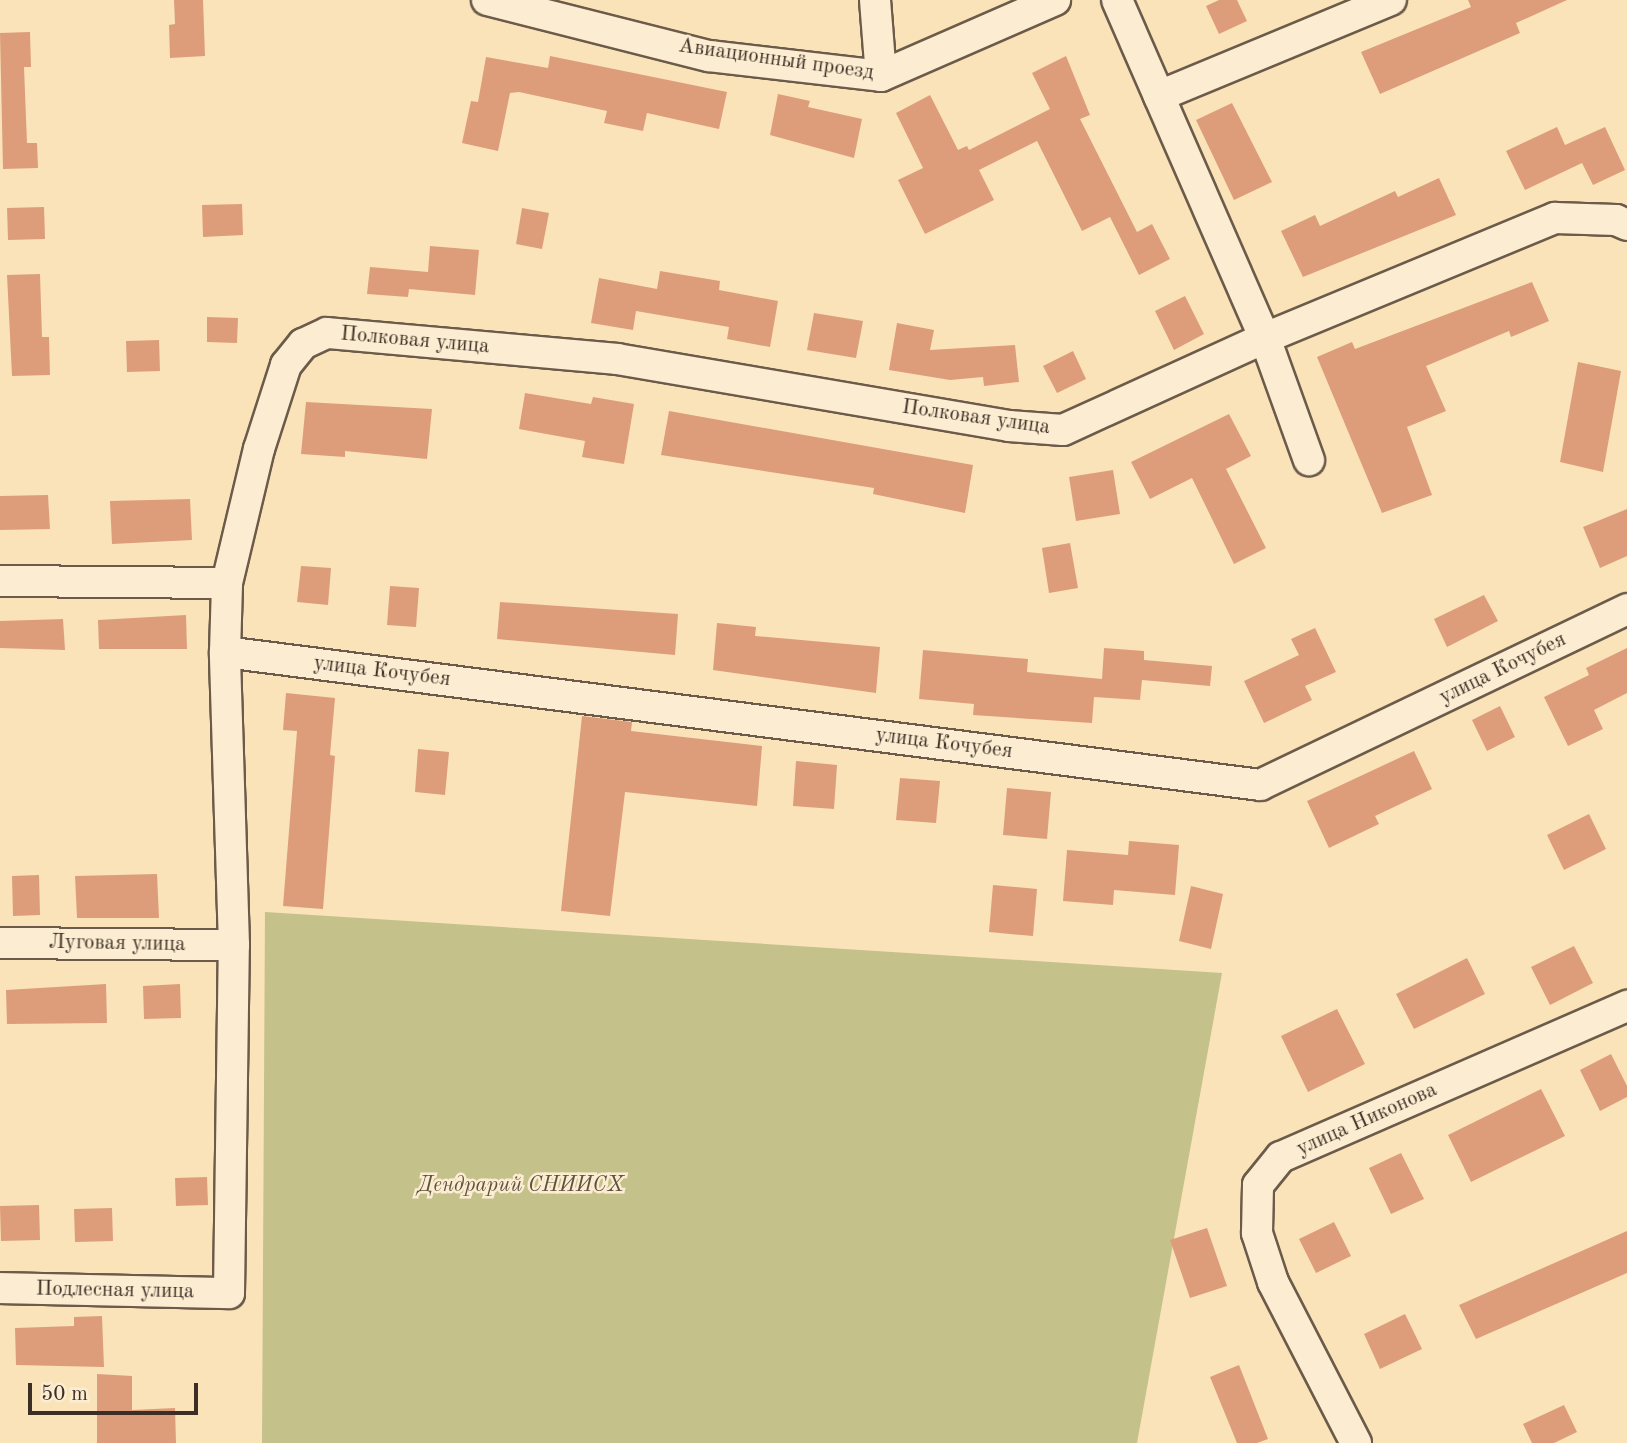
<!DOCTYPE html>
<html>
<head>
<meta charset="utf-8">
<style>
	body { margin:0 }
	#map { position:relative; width:1627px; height:1443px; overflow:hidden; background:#fae3b9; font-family:"Old Standard TT",serif }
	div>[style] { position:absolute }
	.green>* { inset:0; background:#c5c18b }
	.building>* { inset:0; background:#dd9d7b }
	.roads { filter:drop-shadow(2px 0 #6c5b4a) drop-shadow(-2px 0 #6c5b4a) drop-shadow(0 2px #6c5b4a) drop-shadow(0 -2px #6c5b4a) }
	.minor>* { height:30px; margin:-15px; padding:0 15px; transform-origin:15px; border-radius:15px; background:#fcedd2 }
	span { translate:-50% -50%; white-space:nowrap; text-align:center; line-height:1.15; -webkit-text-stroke:5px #fcedd2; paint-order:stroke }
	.street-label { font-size:21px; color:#3c2e25 }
	.park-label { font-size:21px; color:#5e533e; font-style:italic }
	.scale { position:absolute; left:28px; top:1383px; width:170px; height:32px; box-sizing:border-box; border:4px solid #3c2e25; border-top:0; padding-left:9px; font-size:21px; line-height:24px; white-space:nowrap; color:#3c2e25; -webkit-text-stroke:5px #fcedd2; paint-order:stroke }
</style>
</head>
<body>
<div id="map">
	<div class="green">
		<div style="clip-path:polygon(265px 912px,1222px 973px,1137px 1443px,262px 1443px)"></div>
	</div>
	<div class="building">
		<div style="clip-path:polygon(174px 0,203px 0,205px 56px,170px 58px,169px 25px,175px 24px)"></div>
		<div style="clip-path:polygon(1219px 0,1237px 0,1247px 21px,1219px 34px,1206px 6px)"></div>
		<div style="clip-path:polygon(1468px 0,1567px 0,1516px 23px,1520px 33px,1380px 94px,1361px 52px,1471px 7px)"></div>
		<div style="clip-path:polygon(30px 32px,31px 67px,24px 67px,27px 143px,37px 143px,38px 168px,3px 169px,0 33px)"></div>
		<div style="clip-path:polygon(550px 56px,727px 92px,719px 129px,647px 113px,643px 131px,604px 123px,607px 111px,519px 92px,510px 93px,498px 151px,462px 143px,471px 101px,478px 102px,486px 57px,548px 68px)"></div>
		<div style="clip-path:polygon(1066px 56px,1090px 115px,1080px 119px,1137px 232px,1152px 224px,1170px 259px,1139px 275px,1110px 217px,1082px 231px,1037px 141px,979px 170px,994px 200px,925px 234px,898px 180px,923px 168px,896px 113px,930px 95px,958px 150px,967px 146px,969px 150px,1050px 109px,1032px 73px)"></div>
		<div style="clip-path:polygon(778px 94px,810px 101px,808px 107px,862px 119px,854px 158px,770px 135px)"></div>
		<div style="clip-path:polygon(1232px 103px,1272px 182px,1234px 200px,1196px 120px)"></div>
		<div style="clip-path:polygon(1557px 127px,1565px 145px,1605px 127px,1625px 170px,1593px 185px,1582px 163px,1525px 190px,1506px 151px)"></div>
		<div style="clip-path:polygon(1439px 178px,1456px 215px,1303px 277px,1281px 231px,1315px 215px,1320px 226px,1395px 191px,1398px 197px)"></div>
		<div style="clip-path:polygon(242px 204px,243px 235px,203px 237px,202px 205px)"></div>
		<div style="clip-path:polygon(44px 207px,45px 239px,8px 240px,7px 208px)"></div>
		<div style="clip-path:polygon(522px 208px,549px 213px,542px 249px,516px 244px)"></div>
		<div style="clip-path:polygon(430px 246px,479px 250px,475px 295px,409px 289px,408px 297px,367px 294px,370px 267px,428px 272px)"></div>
		<div style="clip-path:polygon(660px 271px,720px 281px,719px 290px,778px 301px,770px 347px,727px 339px,729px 327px,636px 311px,633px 330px,591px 323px,599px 278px,657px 289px)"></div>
		<div style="clip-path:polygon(40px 274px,42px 337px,49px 337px,50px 375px,12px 376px,7px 275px)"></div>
		<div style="clip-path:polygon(1532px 282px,1549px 321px,1511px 337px,1509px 331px,1426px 366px,1446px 411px,1407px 427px,1432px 495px,1382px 513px,1317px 357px,1352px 342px,1355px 349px)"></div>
		<div style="clip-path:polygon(1185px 296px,1204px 334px,1174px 350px,1155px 311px)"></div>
		<div style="clip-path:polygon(814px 313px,863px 321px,856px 358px,807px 350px)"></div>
		<div style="clip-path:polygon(207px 317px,238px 318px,237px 343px,207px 342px)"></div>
		<div style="clip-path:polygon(897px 323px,934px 330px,930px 350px,1015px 345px,1019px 382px,984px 386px,983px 377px,950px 380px,889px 370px)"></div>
		<div style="clip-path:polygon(159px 340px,160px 371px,127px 372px,126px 341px)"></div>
		<div style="clip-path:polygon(1073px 351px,1086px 379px,1057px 393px,1043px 366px)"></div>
		<div style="clip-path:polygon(1578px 362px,1621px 371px,1603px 472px,1560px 462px)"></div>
		<div style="clip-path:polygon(525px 393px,591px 404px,593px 397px,634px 404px,624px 464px,582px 457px,585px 441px,519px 429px)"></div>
		<div style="clip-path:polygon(306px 402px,432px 409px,427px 459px,345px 451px,345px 457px,301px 454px)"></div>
		<div style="clip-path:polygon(669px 411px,973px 465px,965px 513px,873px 494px,874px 488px,661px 455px)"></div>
		<div style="clip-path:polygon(1229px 414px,1251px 456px,1226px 469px,1266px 548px,1234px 564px,1192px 478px,1150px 499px,1131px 462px)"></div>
		<div style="clip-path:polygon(1113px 470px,1120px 514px,1076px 521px,1069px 477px)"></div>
		<div style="clip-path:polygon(48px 495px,50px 529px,0 530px,0 496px)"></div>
		<div style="clip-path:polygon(190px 499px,192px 540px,112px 544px,110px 501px)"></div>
		<div style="clip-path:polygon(1627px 509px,1627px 556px,1600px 568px,1583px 527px)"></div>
		<div style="clip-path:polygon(1070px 543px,1078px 588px,1049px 593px,1042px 548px)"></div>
		<div style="clip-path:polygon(301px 566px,331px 568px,328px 605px,297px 602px)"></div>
		<div style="clip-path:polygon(390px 586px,419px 588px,416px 627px,387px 625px)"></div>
		<div style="clip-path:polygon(1484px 595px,1498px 621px,1447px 647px,1434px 619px)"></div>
		<div style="clip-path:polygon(500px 602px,678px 614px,675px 655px,497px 639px)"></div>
		<div style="clip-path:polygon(186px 615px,187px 649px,99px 649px,98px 620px)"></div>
		<div style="clip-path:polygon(63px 619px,65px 650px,0 648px,0 621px)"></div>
		<div style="clip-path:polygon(717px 623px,756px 627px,755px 636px,880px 647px,876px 693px,713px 670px)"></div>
		<div style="clip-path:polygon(1315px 628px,1336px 672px,1305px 686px,1312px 700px,1264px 723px,1244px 681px,1299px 655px,1291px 639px)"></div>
		<div style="clip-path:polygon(1104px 648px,1144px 651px,1144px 660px,1212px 666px,1210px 686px,1142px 680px,1140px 700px,1094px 697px,1092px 723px,973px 715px,974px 704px,919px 699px,923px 650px,1028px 659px,1027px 672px,1102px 679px)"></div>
		<div style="clip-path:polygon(1627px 648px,1627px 693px,1594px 710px,1603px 729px,1568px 746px,1544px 697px,1589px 675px,1586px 668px)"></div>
		<div style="clip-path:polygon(286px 693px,335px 698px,330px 755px,335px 756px,323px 909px,283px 906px,297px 731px,283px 730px)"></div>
		<div style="clip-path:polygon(1500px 706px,1515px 737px,1487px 751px,1472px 720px)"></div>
		<div style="clip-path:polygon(582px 716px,632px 722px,631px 731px,762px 746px,757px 806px,625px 792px,610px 916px,561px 911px)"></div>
		<div style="clip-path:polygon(418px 749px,449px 752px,445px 795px,415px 792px)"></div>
		<div style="clip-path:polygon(1414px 751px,1432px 789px,1375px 816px,1379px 824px,1329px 848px,1307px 801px)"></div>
		<div style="clip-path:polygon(796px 761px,837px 765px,834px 809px,793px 806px)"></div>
		<div style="clip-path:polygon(900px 778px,940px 781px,936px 823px,896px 820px)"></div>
		<div style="clip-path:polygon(1007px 788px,1051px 792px,1047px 839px,1003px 835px)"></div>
		<div style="clip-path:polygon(1589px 814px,1606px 849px,1564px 870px,1547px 835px)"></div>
		<div style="clip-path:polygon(1129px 841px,1179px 845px,1175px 895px,1114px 890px,1113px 905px,1063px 901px,1067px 850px,1128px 855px)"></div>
		<div style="clip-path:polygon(157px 874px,159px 918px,77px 918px,75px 876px)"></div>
		<div style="clip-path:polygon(39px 875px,40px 915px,13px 916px,12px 876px)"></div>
		<div style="clip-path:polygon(993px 885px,1037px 889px,1033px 936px,989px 932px)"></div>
		<div style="clip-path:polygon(1191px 886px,1223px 894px,1211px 949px,1179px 941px)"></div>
		<div style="clip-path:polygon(1574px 946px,1593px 983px,1550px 1005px,1531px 967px)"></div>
		<div style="clip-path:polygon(1467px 958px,1485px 994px,1414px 1029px,1396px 994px)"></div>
		<div style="clip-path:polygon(106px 984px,107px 1023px,7px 1024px,6px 990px)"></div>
		<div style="clip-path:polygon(180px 984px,181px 1018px,144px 1019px,143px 986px)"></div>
		<div style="clip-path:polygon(1337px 1009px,1365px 1064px,1308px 1092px,1281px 1036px)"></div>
		<div style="clip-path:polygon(1611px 1054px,1627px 1086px,1627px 1097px,1600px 1111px,1580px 1070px)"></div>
		<div style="clip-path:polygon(1541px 1089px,1565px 1136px,1471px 1182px,1448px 1135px)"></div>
		<div style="clip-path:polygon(1401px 1153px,1424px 1199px,1391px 1214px,1369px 1168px)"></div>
		<div style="clip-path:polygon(207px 1177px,208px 1205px,176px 1206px,175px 1178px)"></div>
		<div style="clip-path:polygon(39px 1205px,40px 1240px,1px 1241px,0 1206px)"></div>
		<div style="clip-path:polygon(112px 1208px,113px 1241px,75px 1242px,74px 1209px)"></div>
		<div style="clip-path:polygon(1334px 1222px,1351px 1256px,1316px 1273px,1299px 1239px)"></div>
		<div style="clip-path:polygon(1207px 1228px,1227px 1286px,1190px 1298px,1170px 1240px)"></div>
		<div style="clip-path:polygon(1627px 1231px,1627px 1273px,1476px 1339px,1459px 1305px)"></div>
		<div style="clip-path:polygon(1405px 1314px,1422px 1349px,1380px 1369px,1364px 1334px)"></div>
		<div style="clip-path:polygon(102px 1316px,104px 1367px,16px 1365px,15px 1328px,74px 1326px,74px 1317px)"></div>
		<div style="clip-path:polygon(1239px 1365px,1268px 1439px,1257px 1443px,1237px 1443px,1210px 1377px)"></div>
		<div style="clip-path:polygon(97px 1374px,132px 1376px,132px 1410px,175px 1408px,176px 1443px,97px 1443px)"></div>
		<div style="clip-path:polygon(1564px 1405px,1577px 1432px,1554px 1443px,1532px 1443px,1523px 1424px)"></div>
	</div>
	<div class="roads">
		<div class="minor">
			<div style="left:487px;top:0;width:229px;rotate:14.2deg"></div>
			<div style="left:709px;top:56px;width:173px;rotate:6.6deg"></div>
			<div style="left:881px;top:76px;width:190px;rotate:-23.6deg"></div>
			<div style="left:875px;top:0;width:76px;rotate:85.5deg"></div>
			<div style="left:1117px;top:0;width:369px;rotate:66.4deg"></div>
			<div style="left:1265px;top:338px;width:130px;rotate:70.2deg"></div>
			<div style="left:1159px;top:96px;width:251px;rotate:-22.5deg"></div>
			<div style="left:0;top:581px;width:227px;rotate:0.5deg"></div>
			<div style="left:225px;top:652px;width:1044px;rotate:7.32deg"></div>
			<div style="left:1260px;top:785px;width:407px;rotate:-25.6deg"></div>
			<div style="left:0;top:943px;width:234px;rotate:0.5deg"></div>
			<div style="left:0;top:1288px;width:229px;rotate:1.3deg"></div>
			<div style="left:229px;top:1293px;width:348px;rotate:-89.2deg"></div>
			<div style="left:234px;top:945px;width:293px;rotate:-91.8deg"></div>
			<div style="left:225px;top:652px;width:69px;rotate:-88.3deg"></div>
			<div style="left:227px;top:583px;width:138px;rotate:-76.6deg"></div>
			<div style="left:259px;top:449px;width:88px;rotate:-72.2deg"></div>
			<div style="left:286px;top:365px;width:27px;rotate:-51deg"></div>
			<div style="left:303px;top:344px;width:26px;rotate:-25deg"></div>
			<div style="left:327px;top:333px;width:291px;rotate:5.1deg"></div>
			<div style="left:617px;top:359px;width:398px;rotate:9.7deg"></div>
			<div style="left:1009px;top:426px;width:54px;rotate:4.2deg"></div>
			<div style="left:1063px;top:430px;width:222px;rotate:-24.5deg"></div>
			<div style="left:1265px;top:338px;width:314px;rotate:-22.5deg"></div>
			<div style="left:1555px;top:218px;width:61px;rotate:1.9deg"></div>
			<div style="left:1616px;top:220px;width:12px;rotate:24deg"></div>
			<div style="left:1356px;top:1443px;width:181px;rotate:-117.3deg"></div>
			<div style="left:1273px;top:1282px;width:52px;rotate:-108.1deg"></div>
			<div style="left:1257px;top:1233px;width:48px;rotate:-88.8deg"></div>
			<div style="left:1258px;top:1185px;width:36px;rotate:-51deg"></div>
			<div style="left:1281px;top:1157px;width:378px;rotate:-23.6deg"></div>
		</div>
	</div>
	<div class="street-label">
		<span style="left:776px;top:60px;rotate:8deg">Авиационный проезд</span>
		<span style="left:415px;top:341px;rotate:5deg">Полковая улица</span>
		<span style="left:976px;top:418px;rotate:8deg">Полковая улица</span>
		<span style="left:1503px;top:669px;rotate:-26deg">улица Кочубея</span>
		<span style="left:382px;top:672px;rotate:7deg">улица Кочубея</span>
		<span style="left:944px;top:744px;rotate:7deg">улица Кочубея</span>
		<span style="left:117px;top:944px;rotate:1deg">Луговая улица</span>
		<span style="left:1367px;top:1120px;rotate:-24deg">улица Никонова</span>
		<span style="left:115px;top:1291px;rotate:1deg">Подлесная улица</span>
	</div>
	<div class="park-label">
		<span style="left:521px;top:1186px">Дендрарий СНИИСХ</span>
	</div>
	<div class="scale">50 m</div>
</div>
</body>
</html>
